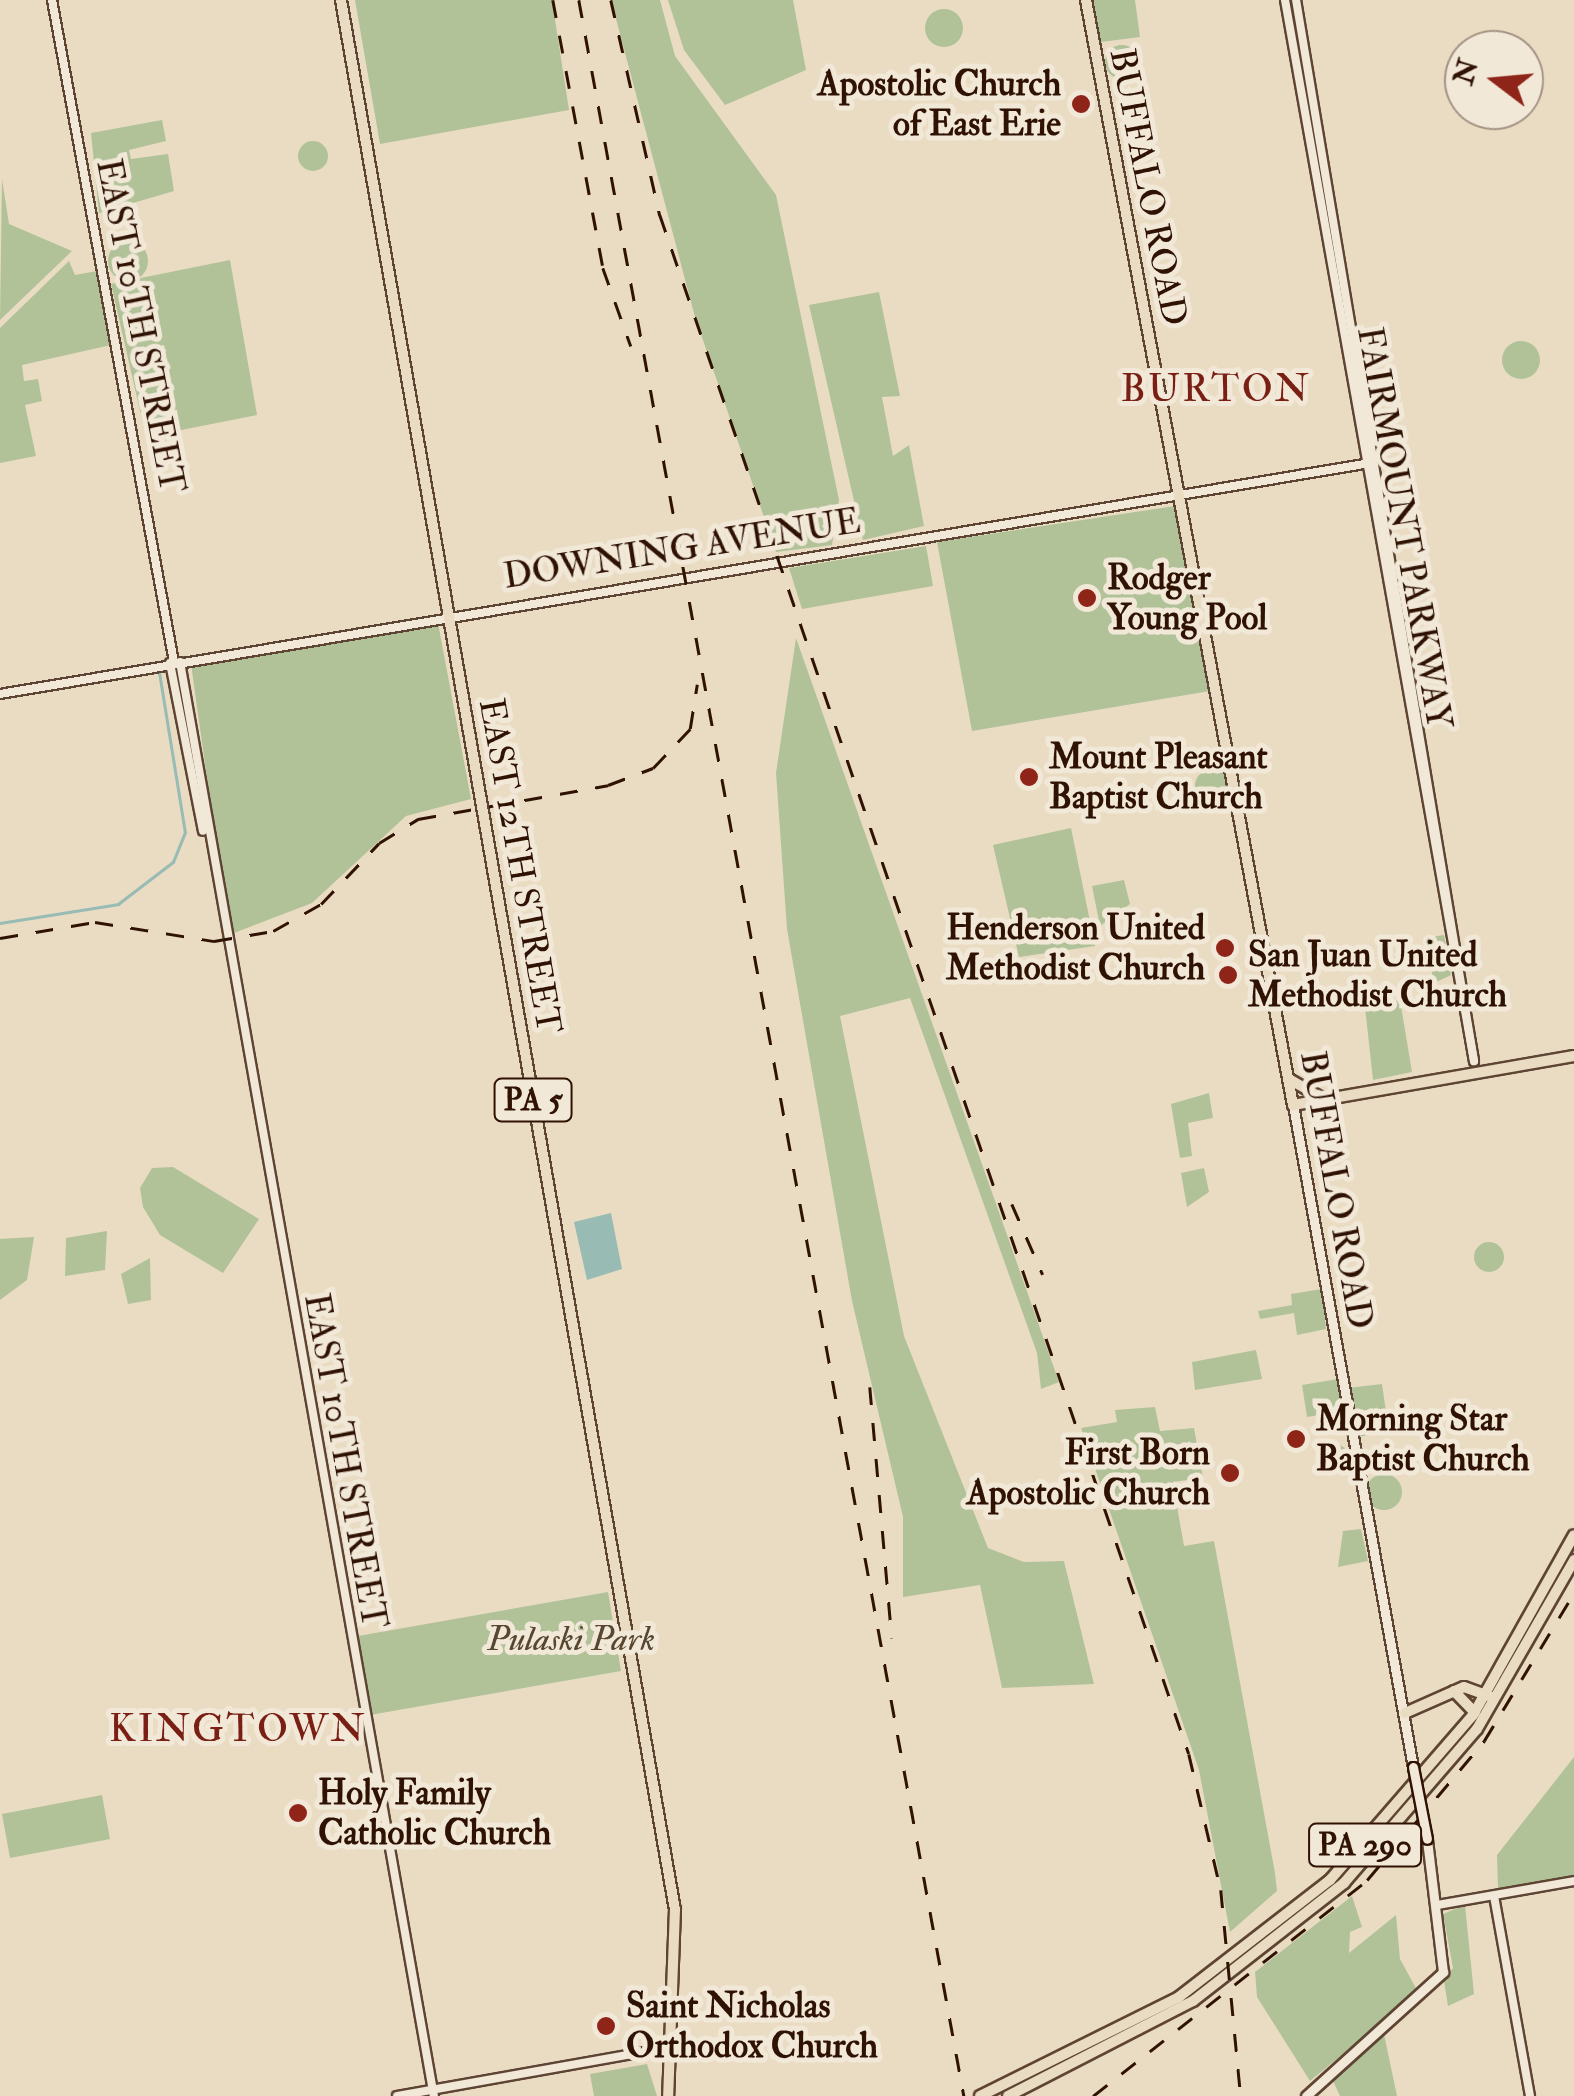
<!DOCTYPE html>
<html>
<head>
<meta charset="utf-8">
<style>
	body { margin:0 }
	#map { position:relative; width:1574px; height:2096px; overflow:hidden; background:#eadcc3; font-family:"IM FELL Double Pica",serif }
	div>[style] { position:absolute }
	.green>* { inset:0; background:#b1c298 }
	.round { border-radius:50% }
	.water>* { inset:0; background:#98bbb4 }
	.stream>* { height:2.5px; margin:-1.25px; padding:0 1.25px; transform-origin:1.25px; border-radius:1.25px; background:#98bbb4 }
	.roads { filter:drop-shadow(2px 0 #5e4433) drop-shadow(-2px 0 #5e4433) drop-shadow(0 2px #5e4433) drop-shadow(0 -2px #5e4433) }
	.tertiary>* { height:8px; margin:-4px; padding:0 4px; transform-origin:4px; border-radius:4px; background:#f1e8d8 }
	.secondary>* { height:9px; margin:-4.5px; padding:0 4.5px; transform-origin:4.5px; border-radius:4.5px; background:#f1e8d8 }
	.primary>* { height:10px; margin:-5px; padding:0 5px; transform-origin:5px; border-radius:5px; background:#eadcc3 }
	.trunk>* { height:10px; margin:-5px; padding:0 5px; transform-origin:5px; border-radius:5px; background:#eadcc3 }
	.rail>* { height:2.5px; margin-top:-1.25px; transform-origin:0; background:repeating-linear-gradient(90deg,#301203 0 18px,transparent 0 36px) }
	.bridges { filter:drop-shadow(2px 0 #301203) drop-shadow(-2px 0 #301203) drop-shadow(0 2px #301203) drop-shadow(0 -2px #301203) }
	.secondary-bridge>* { height:9px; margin:-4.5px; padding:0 4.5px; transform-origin:4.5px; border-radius:4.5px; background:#f1e8d8 }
	.dots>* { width:28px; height:28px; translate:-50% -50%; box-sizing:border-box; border:5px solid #f1e8d8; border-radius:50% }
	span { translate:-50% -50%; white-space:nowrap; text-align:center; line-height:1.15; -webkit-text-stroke:10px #f1e8d8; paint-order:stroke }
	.shield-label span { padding:2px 8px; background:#f1e8d8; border:2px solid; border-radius:8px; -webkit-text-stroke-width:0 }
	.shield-label { font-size:32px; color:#301203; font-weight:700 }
	.poi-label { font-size:35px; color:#301203; font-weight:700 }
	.right { translate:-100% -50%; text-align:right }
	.left { translate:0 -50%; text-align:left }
	.street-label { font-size:35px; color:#301203 }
	.park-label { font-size:35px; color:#574730; font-style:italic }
	.neighbourhood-label { font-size:38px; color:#7a1f14; letter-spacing:2.5px }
	.north { position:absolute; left:1444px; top:30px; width:100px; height:100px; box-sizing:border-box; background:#f1e8d8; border:2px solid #a49283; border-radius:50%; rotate:286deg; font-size:28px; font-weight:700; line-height:40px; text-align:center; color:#301203 }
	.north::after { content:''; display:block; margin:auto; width:35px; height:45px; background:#8f2418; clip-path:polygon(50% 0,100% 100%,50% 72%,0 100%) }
</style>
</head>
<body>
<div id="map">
	<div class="green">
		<div style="clip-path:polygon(355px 0,552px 0,569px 110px,380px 144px)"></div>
		<div style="clip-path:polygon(611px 0,660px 0,675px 56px,776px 195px,839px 500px,832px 545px,776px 552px,695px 317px)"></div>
		<div style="clip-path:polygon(668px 0,793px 0,806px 70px,725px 105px,684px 50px)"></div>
		<div style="clip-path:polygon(1090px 0,1135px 0,1140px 37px,1101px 42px)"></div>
		<div class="round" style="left:925px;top:9px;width:38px;height:38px"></div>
		<div class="round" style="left:1105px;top:45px;width:34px;height:34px"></div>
		<div style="clip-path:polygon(162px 120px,166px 141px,129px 150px,131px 159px,168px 154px,174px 191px,99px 213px,91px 133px)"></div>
		<div class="round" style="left:298px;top:141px;width:30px;height:30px"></div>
		<div style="clip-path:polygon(2px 179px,9px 224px,72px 251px,0 320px)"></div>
		<div class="round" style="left:108px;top:241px;width:40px;height:40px"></div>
		<div style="clip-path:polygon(230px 260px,257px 415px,146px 437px,111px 284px)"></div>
		<div style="clip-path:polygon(69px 261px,75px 275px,97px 271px,111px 345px,22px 365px,24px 381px,38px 379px,42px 401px,25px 405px,36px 456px,0 463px,0 328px)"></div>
		<div style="clip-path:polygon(879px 292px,900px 396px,882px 397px,893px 456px,909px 445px,924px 526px,863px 540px,809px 305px)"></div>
		<div class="round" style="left:1502px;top:341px;width:38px;height:38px"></div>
		<div style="clip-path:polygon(1175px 506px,1210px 691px,972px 731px,937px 542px)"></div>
		<div style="clip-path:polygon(926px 546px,933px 586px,802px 609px,789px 568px)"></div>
		<div style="clip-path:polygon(438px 623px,471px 799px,406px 816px,312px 903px,229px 935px,191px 664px)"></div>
		<div style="clip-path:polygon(796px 638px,1059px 1382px,1041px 1389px,1037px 1353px,910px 998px,840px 1016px,904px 1336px,988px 1548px,1024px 1562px,1064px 1561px,1094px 1684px,1002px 1688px,980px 1585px,903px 1597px,903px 1517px,852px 1301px,787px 929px,776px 773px)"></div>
		<div class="round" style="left:1195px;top:769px;width:34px;height:34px"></div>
		<div style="clip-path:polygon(1071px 828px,1095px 946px,1019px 957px,993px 845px)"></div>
		<div style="clip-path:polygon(1124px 880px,1130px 904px,1100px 926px,1092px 886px)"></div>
		<div style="clip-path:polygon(1444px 935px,1451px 975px,1434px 983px,1425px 938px)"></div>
		<div style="clip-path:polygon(1400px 1000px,1412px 1072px,1373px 1080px,1365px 1007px)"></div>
		<div style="clip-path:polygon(1209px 1093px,1213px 1118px,1188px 1123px,1192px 1156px,1180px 1158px,1171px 1104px)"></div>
		<div style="clip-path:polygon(173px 1167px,259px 1219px,223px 1273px,160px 1235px,143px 1207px,140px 1188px,152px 1168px)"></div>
		<div style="clip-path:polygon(1204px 1168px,1209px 1192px,1187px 1207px,1181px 1173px)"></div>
		<div style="clip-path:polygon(107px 1231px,105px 1270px,65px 1276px,66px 1238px)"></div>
		<div style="clip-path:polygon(34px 1237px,27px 1280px,0 1300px,0 1239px)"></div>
		<div class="round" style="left:1474px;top:1242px;width:30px;height:30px"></div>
		<div style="clip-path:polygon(150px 1258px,151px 1300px,128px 1304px,121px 1274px)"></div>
		<div style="clip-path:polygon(1322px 1289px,1326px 1329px,1297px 1335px,1294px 1313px,1260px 1319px,1258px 1311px,1292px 1305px,1291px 1294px)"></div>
		<div style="clip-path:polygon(1256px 1350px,1262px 1379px,1195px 1390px,1192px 1362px)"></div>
		<div style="clip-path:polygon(1338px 1379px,1344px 1411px,1307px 1417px,1302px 1385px)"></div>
		<div style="clip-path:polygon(1382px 1384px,1389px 1432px,1357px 1437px,1348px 1388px)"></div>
		<div style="clip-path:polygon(1155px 1407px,1160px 1431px,1194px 1428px,1203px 1478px,1173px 1482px,1178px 1512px,1184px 1546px,1214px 1541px,1275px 1873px,1277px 1891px,1230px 1932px,1199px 1770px,1081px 1428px,1117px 1422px,1115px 1410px)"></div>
		<div class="round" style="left:1322px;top:1445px;width:28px;height:28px"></div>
		<div class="round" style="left:1366px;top:1474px;width:36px;height:36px"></div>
		<div style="clip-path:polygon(1361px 1529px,1368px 1561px,1338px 1567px,1343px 1531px)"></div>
		<div style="clip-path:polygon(608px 1592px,621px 1671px,370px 1715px,358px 1636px)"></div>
		<div style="clip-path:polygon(1574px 1757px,1574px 1877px,1498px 1889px,1497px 1855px)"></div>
		<div style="clip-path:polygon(102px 1795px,110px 1839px,10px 1858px,2px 1814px)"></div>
		<div style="clip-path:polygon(1352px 1896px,1362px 1927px,1350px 1932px,1349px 1953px,1396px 1915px,1400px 1959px,1418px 1992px,1310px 2081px,1257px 1997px,1255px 1972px)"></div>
		<div style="clip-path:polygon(1465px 1905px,1474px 1994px,1448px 2006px,1444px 1981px,1453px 1968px,1443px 1914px)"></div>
		<div style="clip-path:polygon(1384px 2034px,1397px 2096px,1340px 2096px,1332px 2079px)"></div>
		<div style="clip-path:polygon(647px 2064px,657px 2096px,594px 2096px,590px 2074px)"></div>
	</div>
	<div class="water">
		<div style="clip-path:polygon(611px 1213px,622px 1269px,587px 1280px,574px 1222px)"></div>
	</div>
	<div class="stream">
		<div style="left:0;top:923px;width:120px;rotate:-9.1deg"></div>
		<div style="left:118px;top:904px;width:69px;rotate:-37.4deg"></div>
		<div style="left:173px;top:862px;width:31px;rotate:-68deg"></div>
		<div style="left:185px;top:833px;width:162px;rotate:-99.2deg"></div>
	</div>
	<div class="roads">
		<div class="tertiary">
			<div style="left:52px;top:0;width:673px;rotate:79.56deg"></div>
			<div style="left:1285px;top:0;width:1078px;rotate:79.9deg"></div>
			<div style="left:1474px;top:1061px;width:1076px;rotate:-99.52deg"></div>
			<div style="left:180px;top:662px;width:1456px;rotate:79.96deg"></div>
			<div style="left:170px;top:663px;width:171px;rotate:78.9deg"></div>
			<div style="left:0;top:694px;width:1389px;rotate:-9.57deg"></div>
			<div style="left:1494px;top:1896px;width:203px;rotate:79.8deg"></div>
			<div style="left:1437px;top:1905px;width:139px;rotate:-9.9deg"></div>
			<div style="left:397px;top:2096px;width:273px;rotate:-10.1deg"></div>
		</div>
		<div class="secondary">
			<div style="left:1293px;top:1105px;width:673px;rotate:79.73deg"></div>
			<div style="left:1306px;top:2096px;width:185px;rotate:-42.1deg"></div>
			<div style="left:1443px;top:1972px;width:134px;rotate:-96.9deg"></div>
		</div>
		<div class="primary">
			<div style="left:341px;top:0;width:1938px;rotate:80.08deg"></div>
			<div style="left:675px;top:1909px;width:187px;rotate:92.1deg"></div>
			<div style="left:1086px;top:0;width:1124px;rotate:79.39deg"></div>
			<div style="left:1293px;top:1105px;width:285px;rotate:-9.9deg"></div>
			<div style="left:1289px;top:1079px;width:38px;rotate:30deg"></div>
		</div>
		<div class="trunk">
			<div style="left:1454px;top:1691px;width:30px;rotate:46deg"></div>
			<div style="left:1405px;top:1713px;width:64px;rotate:-23.8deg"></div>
			<div style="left:1464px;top:1687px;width:29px;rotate:20deg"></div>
			<div style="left:980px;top:2096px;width:222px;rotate:-26.4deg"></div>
			<div style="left:1179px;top:1997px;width:191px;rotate:-37.8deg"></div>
			<div style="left:1330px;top:1880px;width:218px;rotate:-49.1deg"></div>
			<div style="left:1473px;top:1715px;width:206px;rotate:-60.7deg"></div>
			<div style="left:1008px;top:2096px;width:208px;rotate:-27.2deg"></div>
			<div style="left:1193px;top:2001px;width:192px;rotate:-38deg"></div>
			<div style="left:1344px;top:1883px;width:203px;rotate:-49.2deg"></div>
			<div style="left:1477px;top:1729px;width:195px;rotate:-60.1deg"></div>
		</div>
	</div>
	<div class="rail">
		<div style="left:553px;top:0;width:273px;rotate:79.4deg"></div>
		<div style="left:603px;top:268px;width:83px;rotate:70.3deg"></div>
		<div style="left:579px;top:0;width:2131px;rotate:79.59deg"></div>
		<div style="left:611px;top:0;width:221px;rotate:77.2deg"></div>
		<div style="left:660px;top:215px;width:1627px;rotate:71.03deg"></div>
		<div style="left:1189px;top:1754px;width:140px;rotate:76.8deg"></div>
		<div style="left:1221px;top:1890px;width:207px;rotate:84.5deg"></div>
		<div style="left:0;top:938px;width:96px;rotate:-9.6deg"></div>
		<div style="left:95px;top:922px;width:121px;rotate:9.1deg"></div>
		<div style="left:214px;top:941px;width:60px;rotate:-9.6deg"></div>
		<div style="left:273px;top:931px;width:55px;rotate:-29.4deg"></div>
		<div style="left:321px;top:904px;width:84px;rotate:-46.4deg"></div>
		<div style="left:379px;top:843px;width:46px;rotate:-31.6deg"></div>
		<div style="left:418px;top:819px;width:193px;rotate:-10.1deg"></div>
		<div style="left:608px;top:785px;width:48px;rotate:-20.7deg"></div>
		<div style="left:653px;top:768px;width:54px;rotate:-46.5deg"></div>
		<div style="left:690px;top:729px;width:45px;rotate:-81deg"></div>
		<div style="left:1012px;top:1204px;width:77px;rotate:66.4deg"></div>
		<div style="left:870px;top:1387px;width:252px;rotate:85deg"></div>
		<div style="left:1093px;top:2096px;width:349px;rotate:-38.2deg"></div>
		<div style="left:1367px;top:1880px;width:182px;rotate:-49.9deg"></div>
		<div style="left:1484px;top:1741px;width:173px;rotate:-58.7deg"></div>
	</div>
	<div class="bridges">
		<div class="secondary-bridge">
			<div style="left:1413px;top:1767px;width:73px;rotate:79deg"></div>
		</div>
	</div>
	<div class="dots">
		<div style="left:1081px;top:104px;background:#8f2418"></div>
		<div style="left:1087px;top:598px;background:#8f2418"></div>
		<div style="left:1029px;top:777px;background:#8f2418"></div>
		<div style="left:1225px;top:948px;background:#8f2418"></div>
		<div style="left:1228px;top:975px;background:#8f2418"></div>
		<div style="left:1296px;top:1439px;background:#8f2418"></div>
		<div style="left:1230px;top:1473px;background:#8f2418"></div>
		<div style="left:298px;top:1813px;background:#8f2418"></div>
		<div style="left:606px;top:2026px;background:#8f2418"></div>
	</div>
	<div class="shield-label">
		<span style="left:533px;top:1100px">PA 5</span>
		<span style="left:1365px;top:1845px">PA 290</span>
	</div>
	<div class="poi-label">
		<span class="right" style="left:1061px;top:104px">Apostolic Church<br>of East Erie</span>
		<span class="left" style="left:1107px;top:598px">Rodger<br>Young Pool</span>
		<span class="left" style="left:1049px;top:777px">Mount Pleasant<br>Baptist Church</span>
		<span class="right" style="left:1205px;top:948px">Henderson United<br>Methodist Church</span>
		<span class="left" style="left:1248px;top:975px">San Juan United<br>Methodist Church</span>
		<span class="left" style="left:1316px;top:1439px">Morning Star<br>Baptist Church</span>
		<span class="right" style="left:1210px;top:1473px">First Born<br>Apostolic Church</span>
		<span class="left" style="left:318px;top:1813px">Holy Family<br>Catholic Church</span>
		<span class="left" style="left:626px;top:2026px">Saint Nicholas<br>Orthodox Church</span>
	</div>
	<div class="street-label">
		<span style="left:1148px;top:187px;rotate:79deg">BUFFALO ROAD</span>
		<span style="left:140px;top:326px;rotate:79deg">EAST 10TH STREET</span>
		<span style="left:1404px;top:528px;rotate:80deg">FAIRMOUNT PARKWAY</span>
		<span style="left:682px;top:549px;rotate:-9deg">DOWNING AVENUE</span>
		<span style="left:520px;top:866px;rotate:80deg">EAST 12TH STREET</span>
		<span style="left:1336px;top:1190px;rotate:80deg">BUFFALO ROAD</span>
		<span style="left:345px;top:1461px;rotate:80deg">EAST 10TH STREET</span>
	</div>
	<div class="park-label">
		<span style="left:571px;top:1639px">Pulaski Park</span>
	</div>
	<div class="neighbourhood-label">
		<span style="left:1216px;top:390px">BURTON</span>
		<span style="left:238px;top:1730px">KINGTOWN</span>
	</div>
	<div class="north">N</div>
</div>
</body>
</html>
